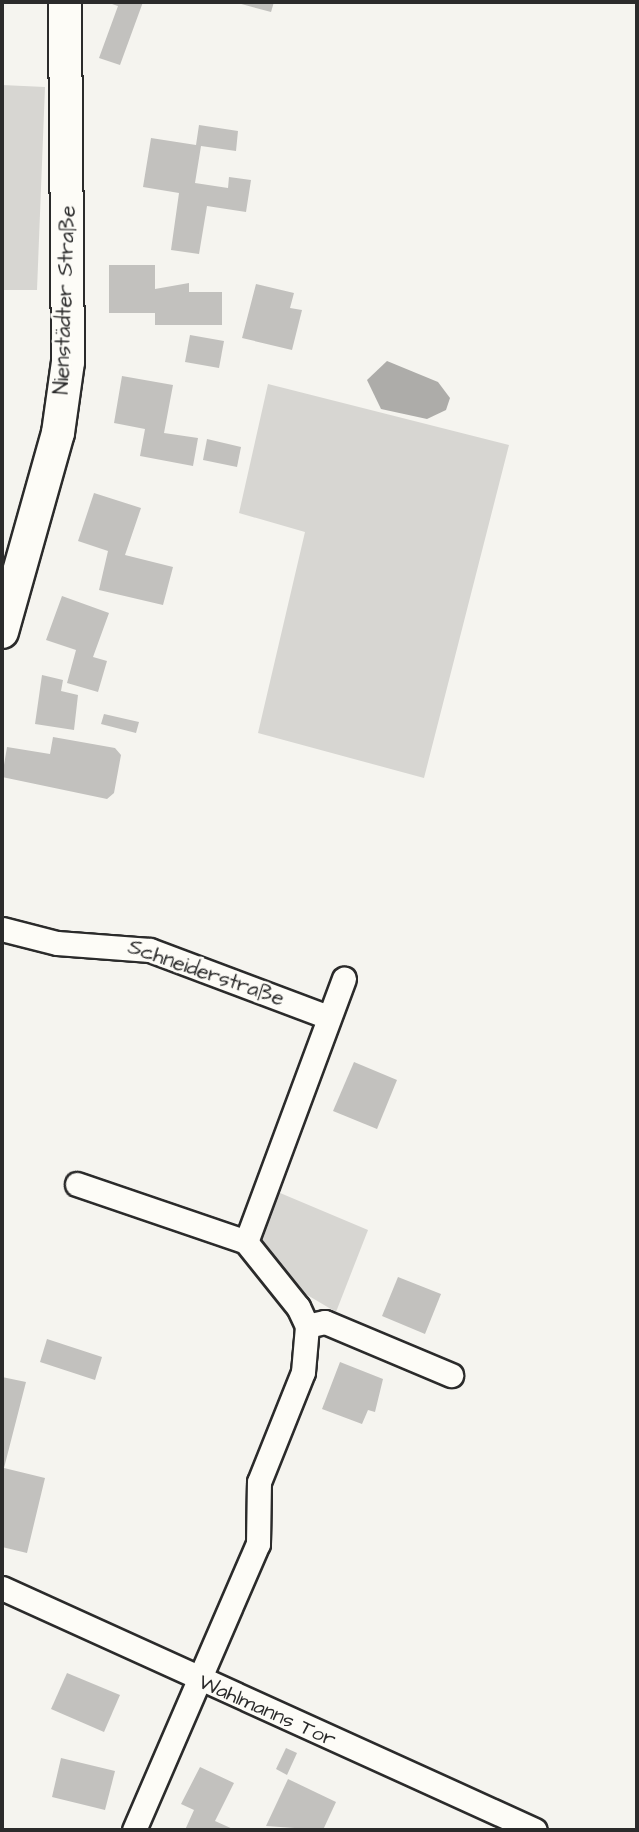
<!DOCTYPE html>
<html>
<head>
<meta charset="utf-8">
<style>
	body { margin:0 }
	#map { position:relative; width:639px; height:1832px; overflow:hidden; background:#f5f4ef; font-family:"Architects Daughter",sans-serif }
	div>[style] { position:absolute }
	.green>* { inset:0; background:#d7d6d2 }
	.water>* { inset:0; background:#adaca9 }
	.building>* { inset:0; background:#c2c1be }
	.roads { filter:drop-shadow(2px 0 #2b2b2b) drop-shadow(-2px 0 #2b2b2b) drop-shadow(0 2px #2b2b2b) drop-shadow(0 -2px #2b2b2b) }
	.street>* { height:23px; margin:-11.5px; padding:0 11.5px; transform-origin:11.5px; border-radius:11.5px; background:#fdfcf7 }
	.secondary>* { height:32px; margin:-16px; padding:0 16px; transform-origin:16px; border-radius:16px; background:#fdfcf7 }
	span { translate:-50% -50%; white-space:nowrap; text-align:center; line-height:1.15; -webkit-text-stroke:5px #fdfcf7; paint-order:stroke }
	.street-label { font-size:21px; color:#2b2b2b }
	.frame { position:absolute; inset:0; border:4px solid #2b2b2b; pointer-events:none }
</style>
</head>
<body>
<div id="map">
	<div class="green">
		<div style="clip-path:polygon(2px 85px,45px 87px,37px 290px,2px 290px)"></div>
		<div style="clip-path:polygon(268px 384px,509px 445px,424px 778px,258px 733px,305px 532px,239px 513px)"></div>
		<div style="clip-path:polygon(273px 1190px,368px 1230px,336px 1312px,297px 1289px,264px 1252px,259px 1235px)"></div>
	</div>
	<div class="water">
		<div style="clip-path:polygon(387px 361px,438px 382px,450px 398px,446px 410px,427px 419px,381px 409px,367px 380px)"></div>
	</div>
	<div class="building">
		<div style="clip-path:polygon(106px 2px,143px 2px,120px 65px,99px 58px,118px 6px)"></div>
		<div style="clip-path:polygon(234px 2px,274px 2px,271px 12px)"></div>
		<div style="clip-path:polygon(199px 125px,238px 131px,236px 151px,201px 146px,195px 183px,228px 188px,229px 177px,251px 180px,246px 212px,207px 206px,199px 254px,171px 250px,179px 193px,143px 187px,151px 138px,196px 145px)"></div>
		<div style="clip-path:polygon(109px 265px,155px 265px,155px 289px,189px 283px,189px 292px,222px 292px,222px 325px,155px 325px,155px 313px,109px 313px)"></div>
		<div style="clip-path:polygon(256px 284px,294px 293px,290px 308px,302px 310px,292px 350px,242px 338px)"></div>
		<div style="clip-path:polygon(190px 335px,224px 341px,219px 368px,185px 362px)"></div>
		<div style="clip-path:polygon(122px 376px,173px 385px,164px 433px,198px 438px,193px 466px,140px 456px,145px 429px,114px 423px)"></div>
		<div style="clip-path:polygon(207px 439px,241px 447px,237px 467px,203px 460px)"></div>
		<div style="clip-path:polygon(94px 493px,141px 508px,125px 555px,173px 567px,163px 605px,99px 590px,108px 551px,78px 541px)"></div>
		<div style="clip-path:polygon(62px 596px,109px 613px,93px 657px,107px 661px,98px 692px,67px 683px,76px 650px,46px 640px)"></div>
		<div style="clip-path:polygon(42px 675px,63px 680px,61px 691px,78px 695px,74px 730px,35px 724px)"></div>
		<div style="clip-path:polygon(104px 714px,139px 722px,136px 733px,101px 724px)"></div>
		<div style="clip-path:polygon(53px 737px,115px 748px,121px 755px,114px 793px,107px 799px,2px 777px,7px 747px,50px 754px)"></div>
		<div style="clip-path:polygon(354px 1062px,397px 1080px,377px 1129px,333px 1111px)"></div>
		<div style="clip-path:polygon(398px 1277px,441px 1294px,425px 1334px,382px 1316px)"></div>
		<div style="clip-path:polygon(47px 1339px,102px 1357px,95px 1380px,40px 1362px)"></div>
		<div style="clip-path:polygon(340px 1362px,383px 1379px,375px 1412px,368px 1410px,362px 1424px,322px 1409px)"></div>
		<div style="clip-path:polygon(2px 1377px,26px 1382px,4px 1468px,45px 1478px,27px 1553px,2px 1547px)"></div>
		<div style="clip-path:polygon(67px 1673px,120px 1695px,104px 1732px,51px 1709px)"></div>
		<div style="clip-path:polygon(286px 1748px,297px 1753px,287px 1775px,276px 1769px)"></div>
		<div style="clip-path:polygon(61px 1758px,115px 1771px,105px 1810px,52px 1797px)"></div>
		<div style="clip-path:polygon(200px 1767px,234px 1783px,215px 1821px,235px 1830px,185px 1830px,194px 1810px,181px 1804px)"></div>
		<div style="clip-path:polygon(288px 1779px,336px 1802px,323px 1830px,266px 1826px)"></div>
	</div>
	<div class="roads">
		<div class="street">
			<div style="left:2px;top:929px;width:57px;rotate:14.3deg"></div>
			<div style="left:57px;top:943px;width:93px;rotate:4.3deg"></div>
			<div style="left:150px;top:950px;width:188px;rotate:20.6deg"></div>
			<div style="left:77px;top:1184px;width:179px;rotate:18.9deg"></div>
			<div style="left:307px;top:1326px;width:18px;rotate:-13deg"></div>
			<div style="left:325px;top:1322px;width:137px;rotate:22.8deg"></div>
			<div style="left:2px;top:1588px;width:585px;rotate:24.42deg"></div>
			<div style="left:134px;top:1830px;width:312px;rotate:-66.6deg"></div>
			<div style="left:258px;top:1544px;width:62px;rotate:-89.1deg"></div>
			<div style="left:259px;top:1482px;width:118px;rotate:-68.2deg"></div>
			<div style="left:303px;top:1372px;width:46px;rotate:-85deg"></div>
			<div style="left:307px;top:1326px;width:21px;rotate:-115deg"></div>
			<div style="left:298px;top:1307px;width:83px;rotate:-128.7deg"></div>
			<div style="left:246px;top:1242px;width:281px;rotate:-69.6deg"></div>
		</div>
		<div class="secondary">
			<div style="left:2px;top:632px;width:207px;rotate:-74.3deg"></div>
			<div style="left:58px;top:433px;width:72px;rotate:-82deg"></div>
			<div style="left:68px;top:362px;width:360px;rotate:-90.5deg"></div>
		</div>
	</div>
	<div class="street-label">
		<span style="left:65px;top:300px;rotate:-88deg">Nienstädter Straße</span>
		<span style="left:206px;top:973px;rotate:19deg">Schneiderstraße</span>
		<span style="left:267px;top:1711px;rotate:24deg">Wahlmanns Tor</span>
	</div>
	<div class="frame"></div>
</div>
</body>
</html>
